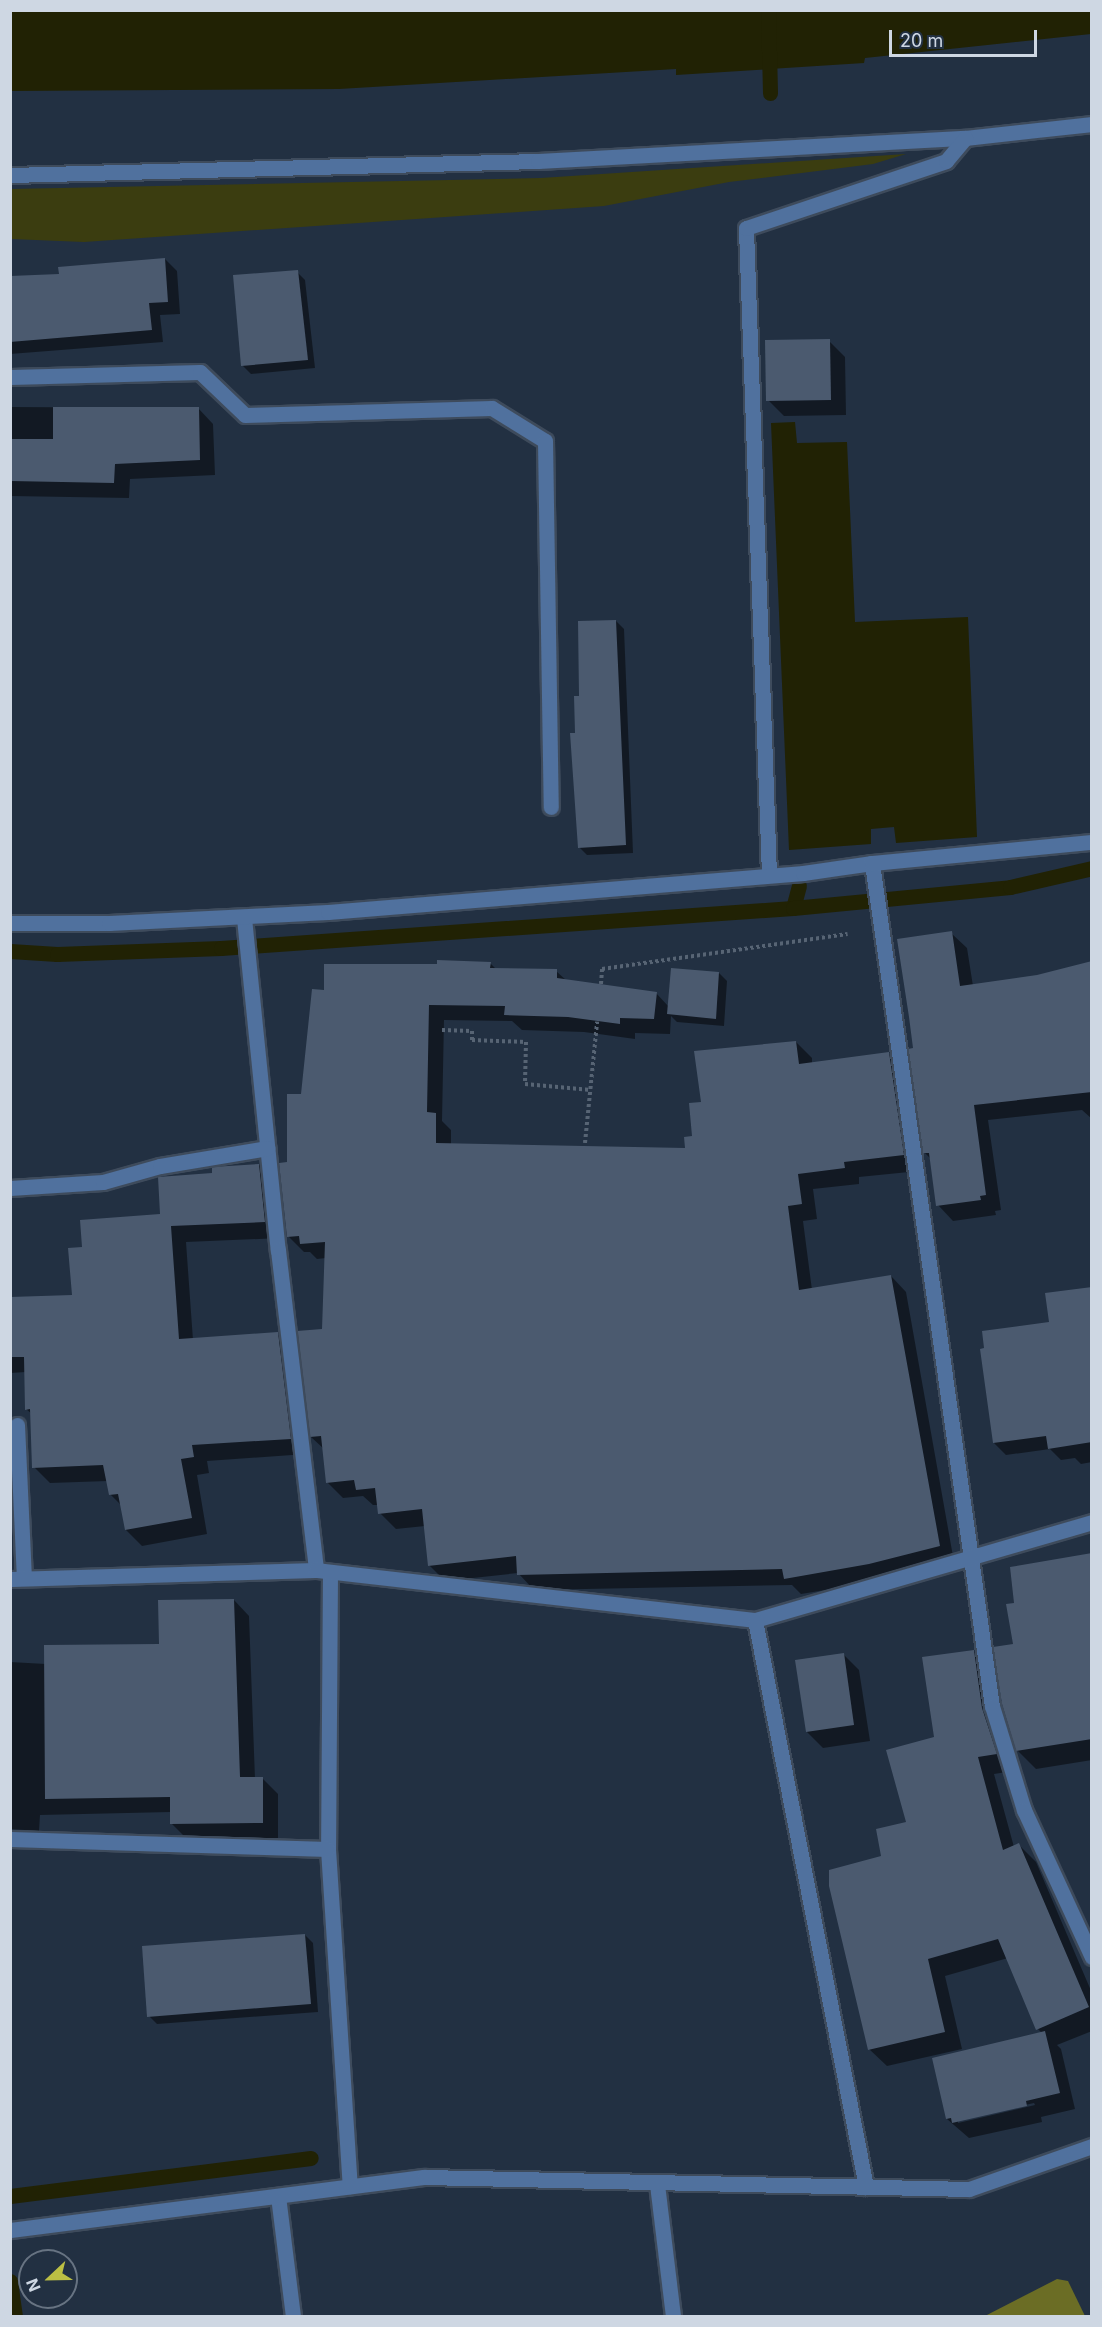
<!DOCTYPE html>
<html>
<head>
<meta charset="utf-8">
<style>
	body { margin:0 }
	#map { position:relative; width:1102px; height:2327px; overflow:hidden; background:#223042; font-family:Inter,sans-serif }
	div>[style] { position:absolute }
	.green>* { inset:0; background:#3b3d10 }
	.forest>* { inset:0; background:#6b6d25 }
	.water>* { inset:0; background:#212204 }
	.shadow>* { inset:0; background:#0007 }
	.stream>* { height:15px; margin:-7.5px; padding:0 7.5px; transform-origin:7.5px; border-radius:7.5px; background:#212204 }
	.building>* { inset:0; background:#4b5a6f }
	.path>* { height:4px; margin-top:-2px; transform-origin:0; background:repeating-linear-gradient(90deg,#576474 0 3px,transparent 0 6px) }
	.roads { filter:drop-shadow(2px 0 #3e4b5c) drop-shadow(-2px 0 #3e4b5c) drop-shadow(0 2px #3e4b5c) drop-shadow(0 -2px #3e4b5c) }
	.minor>* { height:15px; margin:-7.5px; padding:0 7.5px; transform-origin:7.5px; border-radius:7.5px; background:#50719e }
	span { translate:-50% -50%; white-space:nowrap; text-align:center; line-height:1.15; -webkit-text-stroke:6px #223042; paint-order:stroke }
	.frame { position:absolute; inset:0; border:12px solid #ced7e3; pointer-events:none }
	.north { position:absolute; left:18px; top:2249px; width:60px; height:60px; box-sizing:border-box; background:#223042; border:2px solid #677382; border-radius:50%; rotate:248deg; font-size:16px; font-weight:700; line-height:24px; text-align:center; color:#ced7e3 }
	.north::after { content:''; display:block; margin:auto; width:21px; height:27px; background:#bcbf44; clip-path:polygon(50% 0,100% 100%,50% 72%,0 100%) }
	.scale { position:absolute; left:889px; top:30px; width:148px; height:27px; box-sizing:border-box; border:3px solid #ced7e3; border-top:0; padding-left:8px; font-size:18px; line-height:21px; white-space:nowrap; color:#ced7e3; -webkit-text-stroke:4px #223042; paint-order:stroke }
</style>
</head>
<body>
<div id="map">
	<div class="green">
		<div style="clip-path:polygon(906px 154px,873px 164px,729px 182px,604px 206px,84px 242px,11px 239px,11px 189px,541px 178px)"></div>
	</div>
	<div class="forest">
		<div style="clip-path:polygon(1057px 2279px,1068px 2281px,1085px 2316px,985px 2316px)"></div>
	</div>
	<div class="water">
		<div style="clip-path:polygon(1091px 10px,1091px 34px,865px 58px,864px 63px,676px 75px,676px 69px,339px 89px,11px 91px,11px 11px)"></div>
		<div style="clip-path:polygon(795px 422px,797px 443px,847px 442px,855px 622px,968px 617px,977px 837px,896px 843px,894px 827px,871px 829px,871px 844px,789px 850px,771px 423px)"></div>
	</div>
	<div class="shadow">
		<div style="clip-path:polygon(165px 259px,177px 271px,180px 314px,160px 315px,163px 342px,10px 354px,10px 278px,61px 276px)"></div>
		<div style="clip-path:polygon(297px 272px,305px 280px,315px 368px,251px 374px,243px 366px)"></div>
		<div style="clip-path:polygon(829px 341px,845px 357px,846px 415px,784px 416px,768px 400px)"></div>
		<div style="clip-path:polygon(10px 407px,198px 408px,213px 424px,215px 475px,130px 479px,129px 498px,10px 496px)"></div>
		<div style="clip-path:polygon(616px 621px,624px 629px,633px 853px,587px 855px,579px 847px,580px 697px)"></div>
		<div style="clip-path:polygon(951px 933px,967px 948px,973px 986px,1038px 976px,1092px 962px,1092px 1119px,1082px 1110px,988px 1120px,1001px 1210px,995px 1211px,996px 1215px,953px 1221px,938px 1205px,931px 1159px,925px 1153px,914px 1050px)"></div>
		<div style="clip-path:polygon(490px 963px,496px 969px,556px 971px,567px 981px,656px 993px,669px 1007px,719px 973px,727px 981px,724px 1026px,677px 1022px,671px 1016px,670px 1034px,635px 1033px,635px 1039px,584px 1032px,522px 1030px,512px 1021px,444px 1020px,442px 1121px,451px 1130px,451px 1145px,687px 1150px,694px 1137px,702px 1103px,796px 1042px,812px 1058px,812px 1064px,888px 1053px,904px 1069px,919px 1171px,859px 1177px,859px 1184px,813px 1189px,817px 1219px,803px 1221px,812px 1290px,891px 1276px,906px 1292px,954px 1562px,886px 1580px,801px 1594px,792px 1585px,534px 1590px,518px 1573px,445px 1581px,429px 1565px,425px 1526px,396px 1529px,380px 1513px,379px 1505px,373px 1505px,363px 1496px,343px 1498px,327px 1482px,324px 1449px,311px 1437px,323px 1330px,326px 1258px,317px 1259px,310px 1252px,304px 1252px,288px 1236px,288px 1164px,325px 991px,439px 966px)"></div>
		<div style="clip-path:polygon(259px 1165px,275px 1181px,281px 1238px,186px 1242px,193px 1340px,277px 1334px,293px 1350px,306px 1454px,207px 1461px,209px 1473px,197px 1475px,207px 1534px,142px 1546px,126px 1530px,122px 1506px,110px 1494px,108px 1481px,50px 1483px,34px 1467px,32px 1414px,26px 1409px,26px 1372px,10px 1373px,10px 1299px,74px 1297px,84px 1248px,162px 1215px,214px 1174px)"></div>
		<div style="clip-path:polygon(1092px 1288px,1092px 1462px,1081px 1464px,1075px 1458px,1061px 1460px,1050px 1449px,1006px 1455px,994px 1443px,1050px 1323px)"></div>
		<div style="clip-path:polygon(1091px 1555px,1092px 1760px,1036px 1769px,1017px 1750px,1016px 1604px)"></div>
		<div style="clip-path:polygon(234px 1600px,249px 1616px,255px 1779px,262px 1778px,278px 1794px,278px 1838px,187px 1839px,171px 1823px,171px 1812px,40px 1815px,39px 1831px,10px 1829px,10px 1662px,46px 1664px,161px 1646px)"></div>
		<div style="clip-path:polygon(evenodd,974px 1651px,991px 1669px,1013px 1771px,994px 1774px,1014px 1847px,1019px 1845px,1036px 1862px,1092px 1993px,1092px 2031px,1057px 2045px,1061px 2049px,1075px 2109px,1041px 2117px,1042px 2122px,969px 2138px,947px 2119px,1042px 2033px,1038px 2029px,1008px 1958px,945px 1976px,962px 2049px,887px 2066px,869px 2049px,883px 1857px,908px 1824px,936px 1738px,974px 1651px,1034px 2103px,1035px 2105px,958px 2123px,958px 2120px,1034px 2103px)"></div>
		<div style="clip-path:polygon(843px 1654px,859px 1670px,870px 1741px,823px 1748px,807px 1732px)"></div>
		<div style="clip-path:polygon(305px 1935px,313px 1943px,318px 2012px,157px 2024px,149px 2016px)"></div>
	</div>
	<div class="stream">
		<div style="left:768px;top:10px;width:83px;rotate:88.6deg"></div>
		<div style="left:793px;top:908px;width:23px;rotate:-75deg"></div>
		<div style="left:10px;top:951px;width:47px;rotate:3.7deg"></div>
		<div style="left:57px;top:954px;width:164px;rotate:-2.1deg"></div>
		<div style="left:221px;top:948px;width:573px;rotate:-4deg"></div>
		<div style="left:793px;top:908px;width:218px;rotate:-5.5deg"></div>
		<div style="left:1010px;top:887px;width:84px;rotate:-13deg"></div>
		<div style="left:10px;top:2196px;width:303px;rotate:-7.2deg"></div>
		<div style="left:10px;top:2281px;width:35px;rotate:82deg"></div>
	</div>
	<div class="building">
		<div style="clip-path:polygon(165px 258px,168px 302px,149px 303px,152px 330px,10px 342px,10px 276px,59px 274px,58px 267px)"></div>
		<div style="clip-path:polygon(298px 270px,308px 360px,241px 366px,233px 275px)"></div>
		<div style="clip-path:polygon(830px 339px,831px 400px,766px 401px,765px 340px)"></div>
		<div style="clip-path:polygon(53px 407px,199px 407px,200px 460px,115px 464px,114px 483px,10px 481px,10px 439px,53px 439px)"></div>
		<div style="clip-path:polygon(616px 620px,626px 845px,578px 848px,570px 733px,575px 733px,574px 696px,579px 696px,578px 621px)"></div>
		<div style="clip-path:polygon(952px 931px,960px 986px,1037px 975px,1092px 961px,1092px 1092px,974px 1105px,986px 1195px,980px 1196px,981px 1200px,936px 1206px,929px 1153px,923px 1153px,908px 1049px,913px 1048px,909px 1017px,897px 939px)"></div>
		<div style="clip-path:polygon(437px 960px,491px 962px,490px 968px,557px 969px,557px 978px,657px 992px,654px 1019px,620px 1018px,620px 1024px,568px 1017px,504px 1015px,505px 1006px,429px 1005px,427px 1112px,436px 1113px,436px 1143px,685px 1148px,684px 1137px,692px 1136px,689px 1103px,701px 1102px,694px 1051px,796px 1041px,799px 1064px,889px 1052px,904px 1155px,844px 1162px,845px 1168px,798px 1174px,802px 1204px,788px 1206px,799px 1290px,891px 1275px,940px 1546px,869px 1564px,784px 1579px,782px 1569px,517px 1575px,516px 1556px,428px 1566px,422px 1509px,378px 1514px,375px 1488px,356px 1490px,354px 1480px,326px 1483px,321px 1436px,310px 1437px,297px 1331px,322px 1329px,325px 1242px,300px 1244px,299px 1236px,287px 1237px,279px 1163px,287px 1162px,287px 1094px,301px 1094px,312px 989px,324px 990px,324px 964px,437px 964px)"></div>
		<div style="clip-path:polygon(671px 968px,719px 972px,716px 1019px,667px 1014px)"></div>
		<div style="clip-path:polygon(259px 1164px,265px 1222px,171px 1226px,179px 1339px,278px 1332px,291px 1439px,192px 1445px,194px 1457px,181px 1459px,192px 1518px,125px 1530px,118px 1494px,109px 1495px,103px 1465px,32px 1468px,30px 1409px,25px 1410px,24px 1357px,10px 1357px,10px 1297px,72px 1295px,68px 1248px,82px 1247px,80px 1220px,160px 1214px,158px 1177px,212px 1173px,212px 1167px)"></div>
		<div style="clip-path:polygon(1092px 1287px,1092px 1442px,1048px 1449px,1046px 1436px,993px 1443px,980px 1349px,984px 1348px,982px 1331px,1049px 1322px,1045px 1293px)"></div>
		<div style="clip-path:polygon(1092px 1553px,1092px 1739px,1016px 1751px,1002px 1704px,993px 1647px,1013px 1644px,1006px 1604px,1014px 1603px,1010px 1567px)"></div>
		<div style="clip-path:polygon(234px 1599px,240px 1777px,263px 1777px,263px 1823px,170px 1824px,170px 1797px,45px 1799px,44px 1645px,159px 1644px,158px 1600px)"></div>
		<div style="clip-path:polygon(974px 1650px,982px 1708px,997px 1754px,978px 1757px,1003px 1850px,1019px 1843px,1089px 2007px,1036px 2030px,998px 1939px,928px 1959px,945px 2032px,868px 2050px,829px 1886px,829px 1870px,881px 1856px,876px 1829px,906px 1822px,886px 1750px,934px 1737px,922px 1657px)"></div>
		<div style="clip-path:polygon(844px 1653px,854px 1725px,806px 1732px,795px 1660px)"></div>
		<div style="clip-path:polygon(305px 1934px,311px 2004px,147px 2017px,142px 1946px)"></div>
		<div style="clip-path:polygon(1045px 2031px,1060px 2093px,1026px 2101px,1027px 2106px,952px 2123px,951px 2118px,946px 2119px,932px 2058px)"></div>
	</div>
	<div class="path">
		<div style="left:601px;top:984px;width:15px;rotate:-86deg"></div>
		<div style="left:602px;top:969px;width:248px;rotate:-8.1deg"></div>
		<div style="left:442px;top:1030px;width:30px;rotate:2deg"></div>
		<div style="left:472px;top:1031px;width:9px;rotate:90deg"></div>
		<div style="left:472px;top:1040px;width:54px;rotate:2.1deg"></div>
		<div style="left:526px;top:1042px;width:42px;rotate:91.4deg"></div>
		<div style="left:525px;top:1084px;width:66px;rotate:5.2deg"></div>
		<div style="left:585px;top:1143px;width:122px;rotate:-84.3deg"></div>
	</div>
	<div class="roads">
		<div class="minor">
			<div style="left:10px;top:175px;width:528px;rotate:-1.52deg"></div>
			<div style="left:538px;top:161px;width:428px;rotate:-3.1deg"></div>
			<div style="left:965px;top:138px;width:128px;rotate:-6.3deg"></div>
			<div style="left:10px;top:377px;width:190px;rotate:-1.5deg"></div>
			<div style="left:200px;top:372px;width:62px;rotate:43.7deg"></div>
			<div style="left:245px;top:415px;width:247px;rotate:-1.6deg"></div>
			<div style="left:492px;top:408px;width:62px;rotate:31.9deg"></div>
			<div style="left:545px;top:441px;width:366px;rotate:89.1deg"></div>
			<div style="left:872px;top:863px;width:851px;rotate:81.9deg"></div>
			<div style="left:992px;top:1706px;width:109px;rotate:72.9deg"></div>
			<div style="left:1024px;top:1810px;width:162px;rotate:65.2deg"></div>
			<div style="left:769px;top:875px;width:647px;rotate:-92.04deg"></div>
			<div style="left:746px;top:228px;width:211px;rotate:-18.5deg"></div>
			<div style="left:946px;top:161px;width:30px;rotate:-50deg"></div>
			<div style="left:244px;top:918px;width:334px;rotate:84.2deg"></div>
			<div style="left:278px;top:1250px;width:322px;rotate:83.2deg"></div>
			<div style="left:10px;top:923px;width:99px"></div>
			<div style="left:109px;top:923px;width:219px;rotate:-2.9deg"></div>
			<div style="left:328px;top:912px;width:477px;rotate:-4.7deg"></div>
			<div style="left:803px;top:873px;width:70px;rotate:-8.2deg"></div>
			<div style="left:872px;top:863px;width:221px;rotate:-5.5deg"></div>
			<div style="left:10px;top:1188px;width:93px;rotate:-3.7deg"></div>
			<div style="left:103px;top:1182px;width:59px;rotate:-15.7deg"></div>
			<div style="left:160px;top:1166px;width:109px;rotate:-9.5deg"></div>
			<div style="left:17px;top:1425px;width:153px;rotate:87.4deg"></div>
			<div style="left:330px;top:1572px;width:277px;rotate:90.4deg"></div>
			<div style="left:328px;top:1849px;width:338px;rotate:86.3deg"></div>
			<div style="left:10px;top:1579px;width:306px;rotate:-1.7deg"></div>
			<div style="left:316px;top:1570px;width:442px;rotate:6.5deg"></div>
			<div style="left:755px;top:1620px;width:351px;rotate:-16.2deg"></div>
			<div style="left:755px;top:1620px;width:578px;rotate:78.92deg"></div>
			<div style="left:10px;top:1839px;width:318px;rotate:1.8deg"></div>
			<div style="left:657px;top:2184px;width:133px;rotate:83.1deg"></div>
			<div style="left:278px;top:2196px;width:121px;rotate:82.9deg"></div>
			<div style="left:10px;top:2230px;width:417px;rotate:-7.3deg"></div>
			<div style="left:424px;top:2177px;width:545px;rotate:1.26deg"></div>
			<div style="left:969px;top:2189px;width:130px;rotate:-19.3deg"></div>
		</div>
	</div>
	<div class="frame"></div>
	<div class="north">N</div>
	<div class="scale">20 m</div>
</div>
</body>
</html>
